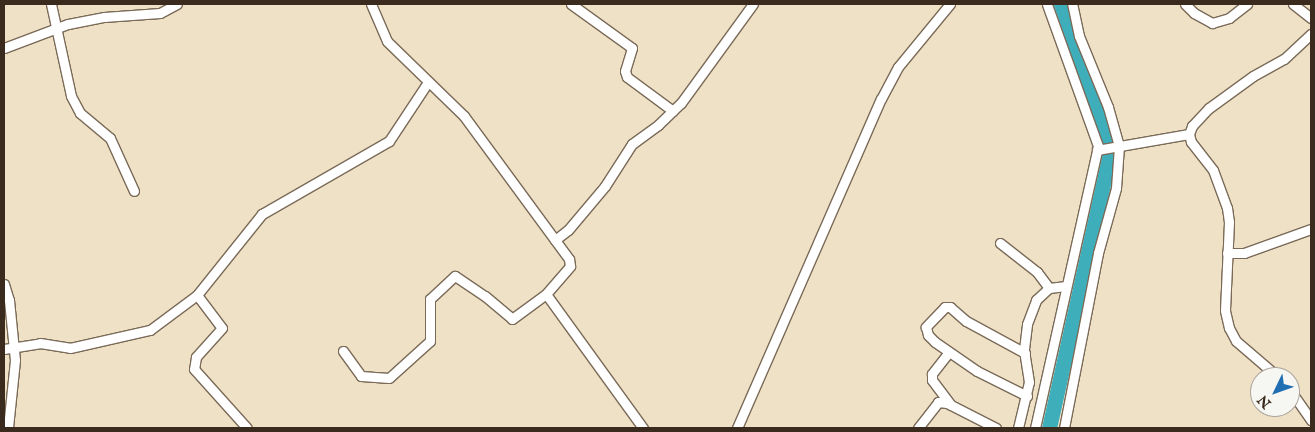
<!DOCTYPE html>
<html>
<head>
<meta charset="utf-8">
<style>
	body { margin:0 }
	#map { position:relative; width:1315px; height:432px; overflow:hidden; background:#efe1c5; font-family:"IM FELL English",serif }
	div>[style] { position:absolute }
	.river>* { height:15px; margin:-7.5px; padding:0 7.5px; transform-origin:7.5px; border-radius:7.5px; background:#3faebb }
	.roads { filter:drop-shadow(1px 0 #7a6a58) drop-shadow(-1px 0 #7a6a58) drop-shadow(0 1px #7a6a58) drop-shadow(0 -1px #7a6a58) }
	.minor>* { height:9px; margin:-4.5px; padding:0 4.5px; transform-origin:4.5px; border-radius:4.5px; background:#fff }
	span { translate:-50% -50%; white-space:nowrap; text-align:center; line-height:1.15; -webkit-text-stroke:4.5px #f6f6f2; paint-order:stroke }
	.frame { position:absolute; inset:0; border:5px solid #3b2a1e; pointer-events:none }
	.north { position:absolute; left:1250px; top:367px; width:50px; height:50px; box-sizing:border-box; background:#f6f6f2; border:1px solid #aba49d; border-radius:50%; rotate:228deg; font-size:14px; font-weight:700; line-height:20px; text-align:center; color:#3b2a1e }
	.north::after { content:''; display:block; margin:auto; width:18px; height:22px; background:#1f6fb2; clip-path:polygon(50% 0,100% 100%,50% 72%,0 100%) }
</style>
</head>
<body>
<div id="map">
	<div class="river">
		<div style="left:1061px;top:4px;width:142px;rotate:71.1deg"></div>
		<div style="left:1049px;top:428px;width:278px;rotate:-77.5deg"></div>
	</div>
	<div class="roads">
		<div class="minor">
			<div style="left:51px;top:4px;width:94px;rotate:77.7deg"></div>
			<div style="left:71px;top:96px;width:19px;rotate:62deg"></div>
			<div style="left:80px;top:113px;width:39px;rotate:40deg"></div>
			<div style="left:110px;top:138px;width:58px;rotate:65.6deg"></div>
			<div style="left:571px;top:4px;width:75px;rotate:35.8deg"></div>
			<div style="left:632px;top:48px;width:24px;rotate:107deg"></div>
			<div style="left:625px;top:71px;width:6px;rotate:72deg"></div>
			<div style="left:627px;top:77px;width:57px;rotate:36.5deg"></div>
			<div style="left:1185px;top:4px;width:13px;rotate:45deg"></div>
			<div style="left:1194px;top:13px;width:21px;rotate:29deg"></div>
			<div style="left:1212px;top:23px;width:18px;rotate:-16deg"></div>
			<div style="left:1229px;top:18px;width:23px;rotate:-38deg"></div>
			<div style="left:1293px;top:4px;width:23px;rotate:38deg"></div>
			<div style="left:4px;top:48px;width:68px;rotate:-20.6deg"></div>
			<div style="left:68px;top:24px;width:37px;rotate:-11deg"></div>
			<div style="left:104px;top:17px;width:56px;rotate:-4.1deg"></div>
			<div style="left:160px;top:13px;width:19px;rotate:-28deg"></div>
			<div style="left:1097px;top:150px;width:93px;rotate:-9.9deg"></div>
			<div style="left:555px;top:240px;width:16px;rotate:-38deg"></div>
			<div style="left:568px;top:230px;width:57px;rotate:-49.9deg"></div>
			<div style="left:605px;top:186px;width:50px;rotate:-57.3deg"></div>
			<div style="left:632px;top:144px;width:32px;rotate:-36deg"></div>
			<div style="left:658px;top:125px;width:32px;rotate:-44deg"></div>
			<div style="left:681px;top:103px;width:122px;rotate:-54deg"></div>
			<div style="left:1000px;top:243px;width:47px;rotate:38.1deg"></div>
			<div style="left:1037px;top:272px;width:20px;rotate:53deg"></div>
			<div style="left:1227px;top:253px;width:17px"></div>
			<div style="left:1244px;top:253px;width:71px;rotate:-19.7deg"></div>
			<div style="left:4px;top:284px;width:17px;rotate:73deg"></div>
			<div style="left:9px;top:300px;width:60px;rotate:84.3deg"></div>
			<div style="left:15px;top:360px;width:68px;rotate:95.9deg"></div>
			<div style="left:546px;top:294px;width:165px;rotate:54.1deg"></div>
			<div style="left:197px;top:295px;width:41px;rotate:52.9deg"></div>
			<div style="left:222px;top:328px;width:39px;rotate:132deg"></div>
			<div style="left:196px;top:357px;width:12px;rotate:99deg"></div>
			<div style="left:194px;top:369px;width:79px;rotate:48.1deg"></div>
			<div style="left:4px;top:349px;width:36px;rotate:-9deg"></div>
			<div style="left:40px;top:343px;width:30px;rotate:9deg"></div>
			<div style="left:70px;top:348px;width:82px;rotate:-12.7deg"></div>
			<div style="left:150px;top:330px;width:59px;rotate:-36.7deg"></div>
			<div style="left:197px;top:295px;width:104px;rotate:-51.3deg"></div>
			<div style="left:262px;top:214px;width:146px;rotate:-29.9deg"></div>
			<div style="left:389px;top:141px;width:71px;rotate:-56.5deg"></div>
			<div style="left:343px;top:351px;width:31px;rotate:54deg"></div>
			<div style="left:361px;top:376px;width:28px;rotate:4deg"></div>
			<div style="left:389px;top:378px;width:55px;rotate:-42.1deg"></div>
			<div style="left:430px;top:341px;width:42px;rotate:-90deg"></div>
			<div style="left:430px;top:299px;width:34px;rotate:-43deg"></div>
			<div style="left:455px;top:276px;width:36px;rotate:34deg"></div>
			<div style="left:485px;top:296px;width:35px;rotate:40deg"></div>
			<div style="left:512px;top:319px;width:42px;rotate:-36.3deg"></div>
			<div style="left:546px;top:294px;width:37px;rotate:-49deg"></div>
			<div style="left:570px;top:266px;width:7px;rotate:-98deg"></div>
			<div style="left:569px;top:259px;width:177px;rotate:-126.3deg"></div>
			<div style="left:464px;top:116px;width:107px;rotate:-135.8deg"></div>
			<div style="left:387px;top:41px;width:40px;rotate:-113.4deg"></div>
			<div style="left:949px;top:352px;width:28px;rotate:128deg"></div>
			<div style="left:932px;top:374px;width:6px;rotate:90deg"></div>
			<div style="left:932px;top:380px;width:31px;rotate:53deg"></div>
			<div style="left:1025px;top:353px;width:67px;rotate:-151.5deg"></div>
			<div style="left:966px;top:321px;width:21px;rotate:-139deg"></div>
			<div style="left:950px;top:307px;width:5px;rotate:180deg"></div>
			<div style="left:945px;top:307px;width:28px;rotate:134deg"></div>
			<div style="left:926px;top:327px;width:8px;rotate:76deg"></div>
			<div style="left:928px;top:335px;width:10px;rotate:45deg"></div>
			<div style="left:935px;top:342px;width:51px;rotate:34.6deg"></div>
			<div style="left:977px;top:371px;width:56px;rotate:26.6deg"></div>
			<div style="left:1278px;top:377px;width:55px;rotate:-139.4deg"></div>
			<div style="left:1236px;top:341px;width:15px;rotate:-118deg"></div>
			<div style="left:1229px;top:328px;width:18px;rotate:-103deg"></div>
			<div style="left:1225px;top:310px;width:88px;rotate:-87.4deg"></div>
			<div style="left:1229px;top:222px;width:14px;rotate:-98deg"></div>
			<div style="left:1227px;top:208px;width:40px;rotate:-110.2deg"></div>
			<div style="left:1213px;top:170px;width:36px;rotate:-128deg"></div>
			<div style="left:1191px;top:142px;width:8px;rotate:-104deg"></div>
			<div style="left:1189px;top:134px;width:9px;rotate:-69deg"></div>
			<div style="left:1192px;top:126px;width:25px;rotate:-47deg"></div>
			<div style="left:1209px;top:108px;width:54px;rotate:-36deg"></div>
			<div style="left:1253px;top:76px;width:35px;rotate:-29deg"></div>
			<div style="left:1284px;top:59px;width:37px;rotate:-43deg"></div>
			<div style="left:1290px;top:390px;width:37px;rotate:55deg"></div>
			<div style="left:737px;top:428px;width:359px;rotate:-66.4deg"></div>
			<div style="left:881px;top:99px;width:36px;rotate:-62deg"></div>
			<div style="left:898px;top:67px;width:82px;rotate:-50.5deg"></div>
			<div style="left:918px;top:428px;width:33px;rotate:-52deg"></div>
			<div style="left:938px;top:402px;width:9px;rotate:6deg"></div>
			<div style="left:947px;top:403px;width:55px;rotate:27deg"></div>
			<div style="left:1018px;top:428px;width:47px;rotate:-76.6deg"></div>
			<div style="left:1029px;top:382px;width:33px;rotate:-99deg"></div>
			<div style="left:1024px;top:349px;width:25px;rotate:-83deg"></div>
			<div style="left:1027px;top:324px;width:26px;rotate:-69deg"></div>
			<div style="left:1036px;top:300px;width:18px;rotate:-43deg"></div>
			<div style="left:1049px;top:288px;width:17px;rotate:-7deg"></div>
			<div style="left:1035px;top:428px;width:289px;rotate:-77.4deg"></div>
			<div style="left:1098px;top:146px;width:151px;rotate:-109.8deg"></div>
			<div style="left:1064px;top:428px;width:178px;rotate:-79deg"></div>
			<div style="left:1098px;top:253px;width:67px;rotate:-74.5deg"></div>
			<div style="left:1116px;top:188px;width:42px;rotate:-85.9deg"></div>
			<div style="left:1119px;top:146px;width:41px;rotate:-105.8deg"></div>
			<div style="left:1108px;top:107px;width:77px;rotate:-112.2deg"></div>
			<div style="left:1079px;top:36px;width:33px;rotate:-102deg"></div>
		</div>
	</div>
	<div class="frame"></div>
	<div class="north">N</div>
</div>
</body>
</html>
